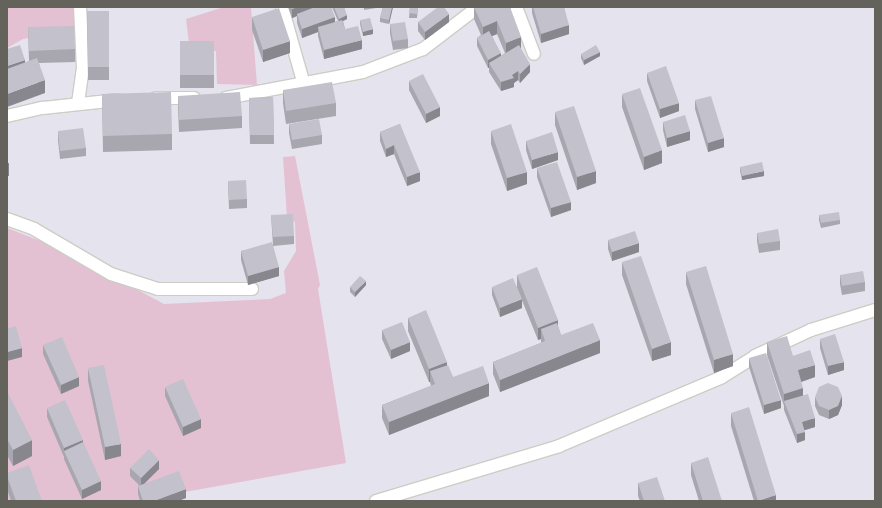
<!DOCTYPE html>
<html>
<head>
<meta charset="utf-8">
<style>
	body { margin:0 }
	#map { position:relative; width:882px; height:508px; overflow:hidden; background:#e5e3ed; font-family:Commissioner,sans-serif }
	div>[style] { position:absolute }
	.green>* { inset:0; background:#e4c0d3 }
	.roads { filter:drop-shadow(1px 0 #cdcdc6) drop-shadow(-1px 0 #cdcdc6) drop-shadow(0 1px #cdcdc6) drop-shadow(0 -1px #cdcdc6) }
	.minor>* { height:12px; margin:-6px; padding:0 6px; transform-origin:6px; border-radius:6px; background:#fff }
	.wall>* { inset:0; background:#a8a6af }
	.shaded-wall>* { inset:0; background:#88878e }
	.building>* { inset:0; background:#c3c1cb }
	span { translate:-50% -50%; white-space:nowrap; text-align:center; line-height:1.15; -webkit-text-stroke:3.5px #fff; paint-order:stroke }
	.frame { position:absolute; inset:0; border:8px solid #63635b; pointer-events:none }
</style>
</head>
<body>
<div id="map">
	<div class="green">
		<div style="clip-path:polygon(7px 7px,73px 7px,76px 28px,23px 39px,7px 48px)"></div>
		<div style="clip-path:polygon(224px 7px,251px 7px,257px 85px,217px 84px,216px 51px,190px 51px,186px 19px)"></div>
		<div style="clip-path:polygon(295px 156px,320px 285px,318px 289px,346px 463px,134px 501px,7px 501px,7px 228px,61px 249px,164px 304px,270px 299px,286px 293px,284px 271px,296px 251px,295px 222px,287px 217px,283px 157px)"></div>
	</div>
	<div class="roads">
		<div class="minor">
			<div style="left:282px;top:7px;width:81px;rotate:74.2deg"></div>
			<div style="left:516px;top:7px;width:50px;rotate:69deg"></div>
			<div style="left:156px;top:98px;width:38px"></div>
			<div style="left:226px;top:98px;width:139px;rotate:-10.7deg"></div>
			<div style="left:363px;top:72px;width:64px;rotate:-21deg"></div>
			<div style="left:423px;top:49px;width:69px;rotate:-37.4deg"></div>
			<div style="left:78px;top:103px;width:35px;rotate:-82deg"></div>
			<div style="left:83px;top:68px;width:61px;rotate:-92.8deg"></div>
			<div style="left:7px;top:116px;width:37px;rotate:-13deg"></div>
			<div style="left:43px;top:108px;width:75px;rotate:-6.1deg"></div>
			<div style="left:7px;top:219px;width:29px;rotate:20deg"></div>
			<div style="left:34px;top:229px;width:89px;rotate:30.3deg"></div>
			<div style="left:111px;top:274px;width:49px;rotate:17.7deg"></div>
			<div style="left:158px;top:289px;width:94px"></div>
			<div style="left:376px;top:501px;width:191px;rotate:-16.7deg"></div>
			<div style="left:559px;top:446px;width:177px;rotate:-22.9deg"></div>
			<div style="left:722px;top:377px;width:39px;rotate:-32deg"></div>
			<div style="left:755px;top:356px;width:62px;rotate:-24.9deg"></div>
			<div style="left:811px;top:330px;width:67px;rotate:-17.4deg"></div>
		</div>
	</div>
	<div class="wall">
		<div style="clip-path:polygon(288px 7px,331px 7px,335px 22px,338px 21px,332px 7px,344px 7px,347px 19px,343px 21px,345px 29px,362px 49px,324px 59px,318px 36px,318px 32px,302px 38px,297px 23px,297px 16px,292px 18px)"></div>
		<div style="clip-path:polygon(364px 7px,376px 7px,376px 8px,364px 10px)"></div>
		<div style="clip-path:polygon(383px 7px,393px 7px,389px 24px,380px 22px,380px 18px)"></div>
		<div style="clip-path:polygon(410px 7px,418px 7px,417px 18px,409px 18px)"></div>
		<div style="clip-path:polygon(evenodd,474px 7px,510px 7px,521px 49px,530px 72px,520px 83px,518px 80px,514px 83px,514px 87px,501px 91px,489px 72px,489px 68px,488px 68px,477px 46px,477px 38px,481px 35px,474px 19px,474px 7px,497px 34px,505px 53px,501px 56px,492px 36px,497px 34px)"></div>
		<div style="clip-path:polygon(532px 7px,564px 7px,569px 34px,541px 43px,532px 13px)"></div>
		<div style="clip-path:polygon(87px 11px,109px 11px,109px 80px,88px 80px)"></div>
		<div style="clip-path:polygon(252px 17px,290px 53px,263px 62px,252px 30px)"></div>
		<div style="clip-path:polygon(360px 20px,373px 34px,363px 36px,360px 24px)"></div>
		<div style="clip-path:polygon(418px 22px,449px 22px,425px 40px,418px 31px)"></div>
		<div style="clip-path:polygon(390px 24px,408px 39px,408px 48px,393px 50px,390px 33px)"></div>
		<div style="clip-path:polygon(28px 27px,75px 49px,75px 62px,39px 63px,45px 93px,25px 63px,29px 61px)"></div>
		<div style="clip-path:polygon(180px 41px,214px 41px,214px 88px,180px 88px)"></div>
		<div style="clip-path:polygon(581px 54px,600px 56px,584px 65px,581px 58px)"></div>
		<div style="clip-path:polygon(647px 73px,679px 111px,660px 118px,647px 81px)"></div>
		<div style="clip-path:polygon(409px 81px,440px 116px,426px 123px,409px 90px)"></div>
		<div style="clip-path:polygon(283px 90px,336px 103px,336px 116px,286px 124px,283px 103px)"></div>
		<div style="clip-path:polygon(102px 94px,172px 134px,172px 150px,103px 152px)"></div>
		<div style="clip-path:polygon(622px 94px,662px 163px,644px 170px,622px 107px)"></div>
		<div style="clip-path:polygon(178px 96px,242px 116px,242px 128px,179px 132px,178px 108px)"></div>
		<div style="clip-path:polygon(273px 97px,274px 144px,250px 144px,249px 98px)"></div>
		<div style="clip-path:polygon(695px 100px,724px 147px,708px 152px,695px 109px)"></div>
		<div style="clip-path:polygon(555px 112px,596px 183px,577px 190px,555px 125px)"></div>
		<div style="clip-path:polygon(663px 122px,690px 140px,667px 147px,663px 130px)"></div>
		<div style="clip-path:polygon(289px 124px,322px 135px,322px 144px,292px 149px,289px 133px)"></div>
		<div style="clip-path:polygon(400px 124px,420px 181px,407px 186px,394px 154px,386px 157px,380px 141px,380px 132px)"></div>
		<div style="clip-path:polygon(58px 131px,86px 148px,86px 156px,60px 159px,58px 140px)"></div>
		<div style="clip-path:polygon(491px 131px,527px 184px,507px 191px,491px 144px)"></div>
		<div style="clip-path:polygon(526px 141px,558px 160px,532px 169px,526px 150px)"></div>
		<div style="clip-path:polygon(740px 167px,764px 176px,742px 180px,740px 171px)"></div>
		<div style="clip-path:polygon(537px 168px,571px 210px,551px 217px,537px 177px)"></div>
		<div style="clip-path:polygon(228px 181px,247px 199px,247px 208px,229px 209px)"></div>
		<div style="clip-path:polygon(271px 215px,294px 236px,294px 244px,273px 246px,279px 276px,248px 285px,241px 260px,241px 251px,273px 245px)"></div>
		<div style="clip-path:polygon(819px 215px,840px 220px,840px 224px,821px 228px,819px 220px)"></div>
		<div style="clip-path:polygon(757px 233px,780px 241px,780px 250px,759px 253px,757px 241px)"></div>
		<div style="clip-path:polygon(608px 240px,639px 252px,612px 261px,608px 249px)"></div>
		<div style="clip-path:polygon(622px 262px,671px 355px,652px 361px,622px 275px)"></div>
		<div style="clip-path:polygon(686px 272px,733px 366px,714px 373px,686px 284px)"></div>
		<div style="clip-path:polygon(517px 275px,558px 326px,561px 335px,600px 353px,500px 392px,493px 374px,493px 362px,541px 343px,541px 339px,538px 340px,517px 288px)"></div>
		<div style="clip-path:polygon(840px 275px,865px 282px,865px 291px,842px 295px,840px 284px)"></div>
		<div style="clip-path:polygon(366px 285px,355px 297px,350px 292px,350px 287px)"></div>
		<div style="clip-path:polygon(492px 287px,522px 308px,500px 317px,492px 295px)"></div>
		<div style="clip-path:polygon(408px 318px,447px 365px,453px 377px,489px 396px,389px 435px,382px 418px,382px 405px,431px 386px,430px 382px,429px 382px,408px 331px)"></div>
		<div style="clip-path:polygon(382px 330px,410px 351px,391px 359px,382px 339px)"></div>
		<div style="clip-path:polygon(820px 339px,844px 370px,828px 375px,820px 348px)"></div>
		<div style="clip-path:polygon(767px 342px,793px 356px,815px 377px,801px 382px,803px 395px,815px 427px,804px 430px,805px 440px,797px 443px,784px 410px,784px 406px,767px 355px)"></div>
		<div style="clip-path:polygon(43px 345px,79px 386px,61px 394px,43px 354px)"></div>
		<div style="clip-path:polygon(749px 358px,781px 408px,764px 414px,749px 367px)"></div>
		<div style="clip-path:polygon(88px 368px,121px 456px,105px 460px,88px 381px)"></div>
		<div style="clip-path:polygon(165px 387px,201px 428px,183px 436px,165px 396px)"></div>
		<div style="clip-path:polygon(7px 391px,32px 456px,13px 466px,7px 455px)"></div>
		<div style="clip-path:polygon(815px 397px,842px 405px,838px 415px,829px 419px,819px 415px,815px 406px)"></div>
		<div style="clip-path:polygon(47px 408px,83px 442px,101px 490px,82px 499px,64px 459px,64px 457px,47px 417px)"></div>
		<div style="clip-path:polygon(731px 413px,776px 501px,754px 501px,731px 426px)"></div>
		<div style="clip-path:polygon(691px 463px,722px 501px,699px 501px,691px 475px)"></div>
		<div style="clip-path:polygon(130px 468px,159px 469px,144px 483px,186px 498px,178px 501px,140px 501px,138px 494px,138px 486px,139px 485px,130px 476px)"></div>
		<div style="clip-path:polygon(7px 473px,42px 501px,11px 501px,7px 489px)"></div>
		<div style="clip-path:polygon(638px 483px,665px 501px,640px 501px,638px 496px)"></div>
	</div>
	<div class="shaded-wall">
		<div style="clip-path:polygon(297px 7px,323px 7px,297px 14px,297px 16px,292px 18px,292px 9px)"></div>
		<div style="clip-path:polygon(392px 7px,393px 7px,389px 24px,389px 20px)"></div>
		<div style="clip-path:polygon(449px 14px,449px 22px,425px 40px,425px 32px)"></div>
		<div style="clip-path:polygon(347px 15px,347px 19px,339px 23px,339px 19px)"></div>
		<div style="clip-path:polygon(335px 17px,335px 25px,318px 27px,318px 32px,302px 38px,302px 29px)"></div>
		<div style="clip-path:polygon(497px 21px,497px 34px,483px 40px,483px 27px)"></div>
		<div style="clip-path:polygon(569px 25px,569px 34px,541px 43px,541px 34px)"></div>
		<div style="clip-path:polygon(373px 29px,373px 34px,363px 36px,363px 32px)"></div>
		<div style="clip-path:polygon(521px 37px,521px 49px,506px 56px,506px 43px)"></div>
		<div style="clip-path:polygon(362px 40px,362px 49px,324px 59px,324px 50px)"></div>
		<div style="clip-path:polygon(290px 41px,290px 53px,263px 62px,263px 50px)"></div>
		<div style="clip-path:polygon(600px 52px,600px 56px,584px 65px,584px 60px)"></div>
		<div style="clip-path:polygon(501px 53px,501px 62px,489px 63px,489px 68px,488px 68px,488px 60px)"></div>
		<div style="clip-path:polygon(25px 60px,25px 68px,7px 74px,7px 66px)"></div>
		<div style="clip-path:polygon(530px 64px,530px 72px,520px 83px,520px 74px)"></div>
		<div style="clip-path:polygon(518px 71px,518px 80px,514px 83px,514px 87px,501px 91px,501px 82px)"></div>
		<div style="clip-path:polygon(45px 80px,45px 93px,7px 107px,7px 94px)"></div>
		<div style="clip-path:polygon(679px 103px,679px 111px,660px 118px,660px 109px)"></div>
		<div style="clip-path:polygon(440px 107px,440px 116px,426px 123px,426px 114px)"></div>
		<div style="clip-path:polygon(690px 131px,690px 140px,667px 147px,667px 138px)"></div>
		<div style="clip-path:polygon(724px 138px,724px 147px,708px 152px,708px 143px)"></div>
		<div style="clip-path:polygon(394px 145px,394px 154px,386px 157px,386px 149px)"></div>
		<div style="clip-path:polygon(662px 150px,662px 163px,644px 170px,644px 157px)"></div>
		<div style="clip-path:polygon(558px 152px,558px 160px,532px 169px,532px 160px)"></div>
		<div style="clip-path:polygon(7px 163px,9px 163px,9px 176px,7px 176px)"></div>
		<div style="clip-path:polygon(596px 171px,596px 183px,577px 190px,577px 177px)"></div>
		<div style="clip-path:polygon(764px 171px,764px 176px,742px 180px,742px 176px)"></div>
		<div style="clip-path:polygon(420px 172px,420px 181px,407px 186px,407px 177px)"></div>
		<div style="clip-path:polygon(527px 172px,527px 184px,507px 191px,507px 178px)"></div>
		<div style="clip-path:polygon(571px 202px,571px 210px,551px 217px,551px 208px)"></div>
		<div style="clip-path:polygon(639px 243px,639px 252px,612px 261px,612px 252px)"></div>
		<div style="clip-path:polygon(279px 267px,279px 276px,248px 285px,248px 276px)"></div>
		<div style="clip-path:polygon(366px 281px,366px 285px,355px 297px,355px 292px)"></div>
		<div style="clip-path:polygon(522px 299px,522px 308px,500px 317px,500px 308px)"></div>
		<div style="clip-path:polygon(558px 320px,558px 332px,541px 329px,541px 339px,538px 340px,538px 328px)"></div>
		<div style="clip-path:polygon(600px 340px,600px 353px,500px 392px,500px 380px)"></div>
		<div style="clip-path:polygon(410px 342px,410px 351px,391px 359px,391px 350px)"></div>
		<div style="clip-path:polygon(671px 342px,671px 355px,652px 361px,652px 349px)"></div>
		<div style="clip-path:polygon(22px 348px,22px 357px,7px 361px,7px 352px)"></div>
		<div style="clip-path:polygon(733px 354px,733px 366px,714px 373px,714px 360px)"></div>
		<div style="clip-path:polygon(447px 362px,447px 374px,430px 371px,430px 382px,429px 382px,429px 369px)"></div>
		<div style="clip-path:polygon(844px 362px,844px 370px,828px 375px,828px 366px)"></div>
		<div style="clip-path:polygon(815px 365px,815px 377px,798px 383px,798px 370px)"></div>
		<div style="clip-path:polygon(79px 377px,79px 386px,61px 394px,61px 385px)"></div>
		<div style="clip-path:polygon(489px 383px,489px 396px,389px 435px,389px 422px)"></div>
		<div style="clip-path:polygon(803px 388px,803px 400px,784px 401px,784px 406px,784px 394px)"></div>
		<div style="clip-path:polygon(842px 396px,842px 405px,838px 415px,829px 419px,829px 410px)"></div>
		<div style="clip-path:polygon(781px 400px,781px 408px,764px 414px,764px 405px)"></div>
		<div style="clip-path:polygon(815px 418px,815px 427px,802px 431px,802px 422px)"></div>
		<div style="clip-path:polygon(201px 419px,201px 428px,183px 436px,183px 427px)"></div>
		<div style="clip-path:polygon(805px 432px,805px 440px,797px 443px,797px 434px)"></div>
		<div style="clip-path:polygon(32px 440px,32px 456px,13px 466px,13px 450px)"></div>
		<div style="clip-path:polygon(83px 440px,83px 449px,64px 451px,64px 457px,64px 448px)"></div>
		<div style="clip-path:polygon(121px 444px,121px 456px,105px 460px,105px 447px)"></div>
		<div style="clip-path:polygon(159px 460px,159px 469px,141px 487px,141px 478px)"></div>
		<div style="clip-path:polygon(101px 481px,101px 490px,82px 499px,82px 490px)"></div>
		<div style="clip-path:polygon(186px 489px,186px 498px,178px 501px,154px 501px)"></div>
		<div style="clip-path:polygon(776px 495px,776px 501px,758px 501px)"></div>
	</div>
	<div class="building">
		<div style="clip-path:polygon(291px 7px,297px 7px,292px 9px)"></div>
		<div style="clip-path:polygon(315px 7px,331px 7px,335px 17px,302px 29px,297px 14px)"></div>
		<div style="clip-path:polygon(334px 7px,344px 7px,347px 15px,339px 19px)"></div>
		<div style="clip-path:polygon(383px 7px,392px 7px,389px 20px,380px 18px)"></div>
		<div style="clip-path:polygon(410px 7px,418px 7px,417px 14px,409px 13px)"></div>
		<div style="clip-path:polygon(438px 7px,444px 7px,449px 14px,425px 32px,418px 22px)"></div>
		<div style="clip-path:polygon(474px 7px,510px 7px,521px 37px,506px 43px,497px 21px,483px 27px)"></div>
		<div style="clip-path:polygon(533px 7px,564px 7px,569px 25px,541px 34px)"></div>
		<div style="clip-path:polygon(279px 8px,290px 41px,263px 50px,252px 17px)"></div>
		<div style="clip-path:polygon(87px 11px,109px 11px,109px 67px,88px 67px)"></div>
		<div style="clip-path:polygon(370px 18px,373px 29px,363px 32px,360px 20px)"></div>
		<div style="clip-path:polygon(342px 20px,345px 29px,358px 26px,362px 40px,324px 50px,318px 27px)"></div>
		<div style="clip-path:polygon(405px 22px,408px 39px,393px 41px,390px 24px)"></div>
		<div style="clip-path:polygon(74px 26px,75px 49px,29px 51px,28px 27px)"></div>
		<div style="clip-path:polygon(489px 31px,501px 53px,488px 60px,477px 38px)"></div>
		<div style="clip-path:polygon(180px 41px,214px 41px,214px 75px,180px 75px)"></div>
		<div style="clip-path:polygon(20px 45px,25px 60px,7px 66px,7px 49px)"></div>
		<div style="clip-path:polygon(519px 45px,530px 64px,520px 74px,518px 71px,512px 75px,514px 78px,501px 82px,489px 63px)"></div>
		<div style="clip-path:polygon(596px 45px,600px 52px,584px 60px,581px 54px)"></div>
		<div style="clip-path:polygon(37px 58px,45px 80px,7px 94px,7px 69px)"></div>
		<div style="clip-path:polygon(666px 66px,679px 103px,660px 109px,647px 73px)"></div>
		<div style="clip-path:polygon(423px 74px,440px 107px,426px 114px,409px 81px)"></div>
		<div style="clip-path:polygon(332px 82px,336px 103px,286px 111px,283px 90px)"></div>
		<div style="clip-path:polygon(640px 88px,662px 150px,644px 157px,622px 94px)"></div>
		<div style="clip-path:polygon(171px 92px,172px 134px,103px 136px,102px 94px)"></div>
		<div style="clip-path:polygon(240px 92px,242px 116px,179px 120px,178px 96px)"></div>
		<div style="clip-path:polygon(711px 96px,724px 138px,708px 143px,695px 100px)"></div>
		<div style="clip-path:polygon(273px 97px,274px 135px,250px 135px,249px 98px)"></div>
		<div style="clip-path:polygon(574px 106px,596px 171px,577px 177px,555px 112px)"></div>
		<div style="clip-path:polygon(685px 115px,690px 131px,667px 138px,663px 122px)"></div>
		<div style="clip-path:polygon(319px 119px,322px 135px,292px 140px,289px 124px)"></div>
		<div style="clip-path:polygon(400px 124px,420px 172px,407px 177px,394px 145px,386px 149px,380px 132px)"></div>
		<div style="clip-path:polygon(511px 124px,527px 172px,507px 178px,491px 131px)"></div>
		<div style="clip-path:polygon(83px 128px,86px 148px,60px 151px,58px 131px)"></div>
		<div style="clip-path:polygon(552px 132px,558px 152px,532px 160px,526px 141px)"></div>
		<div style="clip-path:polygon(557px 162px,571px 202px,551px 208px,537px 168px)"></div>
		<div style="clip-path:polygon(762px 162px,764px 171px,742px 176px,740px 167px)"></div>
		<div style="clip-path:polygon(246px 180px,247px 199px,229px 200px,228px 181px)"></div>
		<div style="clip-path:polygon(839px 212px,840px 220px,821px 223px,819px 215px)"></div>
		<div style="clip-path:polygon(293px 214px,294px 236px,273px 237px,271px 215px)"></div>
		<div style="clip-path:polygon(778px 229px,780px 241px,759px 244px,757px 233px)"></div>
		<div style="clip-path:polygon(635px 231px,639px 243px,612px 252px,608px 240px)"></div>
		<div style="clip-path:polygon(272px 242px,279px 267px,248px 276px,241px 251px)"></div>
		<div style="clip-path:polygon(641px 256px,671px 342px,652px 349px,622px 262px)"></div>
		<div style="clip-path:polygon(706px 266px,733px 354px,714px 360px,686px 272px)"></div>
		<div style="clip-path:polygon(537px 267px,558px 320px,538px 328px,517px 275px)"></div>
		<div style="clip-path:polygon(863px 271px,865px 282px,842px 286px,840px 275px)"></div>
		<div style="clip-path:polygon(360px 276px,366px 281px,355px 292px,350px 287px)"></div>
		<div style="clip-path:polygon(513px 278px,522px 299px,500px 308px,492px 287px)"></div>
		<div style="clip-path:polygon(426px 310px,447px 362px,429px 369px,408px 318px)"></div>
		<div style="clip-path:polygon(402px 322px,410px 342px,391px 350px,382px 330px)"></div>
		<div style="clip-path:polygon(557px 323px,561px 335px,593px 323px,600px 340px,500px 380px,493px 362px,545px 341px,541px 329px)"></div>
		<div style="clip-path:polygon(16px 326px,22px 348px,7px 352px,7px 329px)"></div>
		<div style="clip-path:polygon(835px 334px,844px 362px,828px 366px,820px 339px)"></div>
		<div style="clip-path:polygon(787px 336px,793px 356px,810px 350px,815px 365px,798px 370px,803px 388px,784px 394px,767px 342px)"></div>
		<div style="clip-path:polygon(62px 337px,79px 377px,61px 385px,43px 345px)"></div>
		<div style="clip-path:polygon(766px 353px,781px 400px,764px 405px,749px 358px)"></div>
		<div style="clip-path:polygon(104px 365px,121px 444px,105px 447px,88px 368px)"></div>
		<div style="clip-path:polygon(448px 365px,453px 377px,483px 366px,489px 383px,389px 422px,382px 405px,435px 384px,430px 371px)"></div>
		<div style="clip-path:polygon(183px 379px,201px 419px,183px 427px,165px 387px)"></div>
		<div style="clip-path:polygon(828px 383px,838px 387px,842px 396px,838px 406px,829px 410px,819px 406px,815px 397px,819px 387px)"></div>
		<div style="clip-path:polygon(7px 391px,32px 440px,13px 450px,7px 439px)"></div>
		<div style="clip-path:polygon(808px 394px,815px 418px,802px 422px,805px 432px,797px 434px,784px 401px)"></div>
		<div style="clip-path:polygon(65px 400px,83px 440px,64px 448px,47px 408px)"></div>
		<div style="clip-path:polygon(749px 407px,776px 495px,758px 501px,731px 413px)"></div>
		<div style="clip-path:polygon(83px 442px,101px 481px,82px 490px,64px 451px)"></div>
		<div style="clip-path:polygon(149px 449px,159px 460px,141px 478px,130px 468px)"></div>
		<div style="clip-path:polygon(708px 457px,722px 501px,703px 501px,691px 463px)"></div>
		<div style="clip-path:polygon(29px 465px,42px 501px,16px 501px,7px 476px,7px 473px)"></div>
		<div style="clip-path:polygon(179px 471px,186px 489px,154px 501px,143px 501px,138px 486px)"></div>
		<div style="clip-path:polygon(657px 477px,665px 501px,644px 501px,638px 483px)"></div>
	</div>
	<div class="frame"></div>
</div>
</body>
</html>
